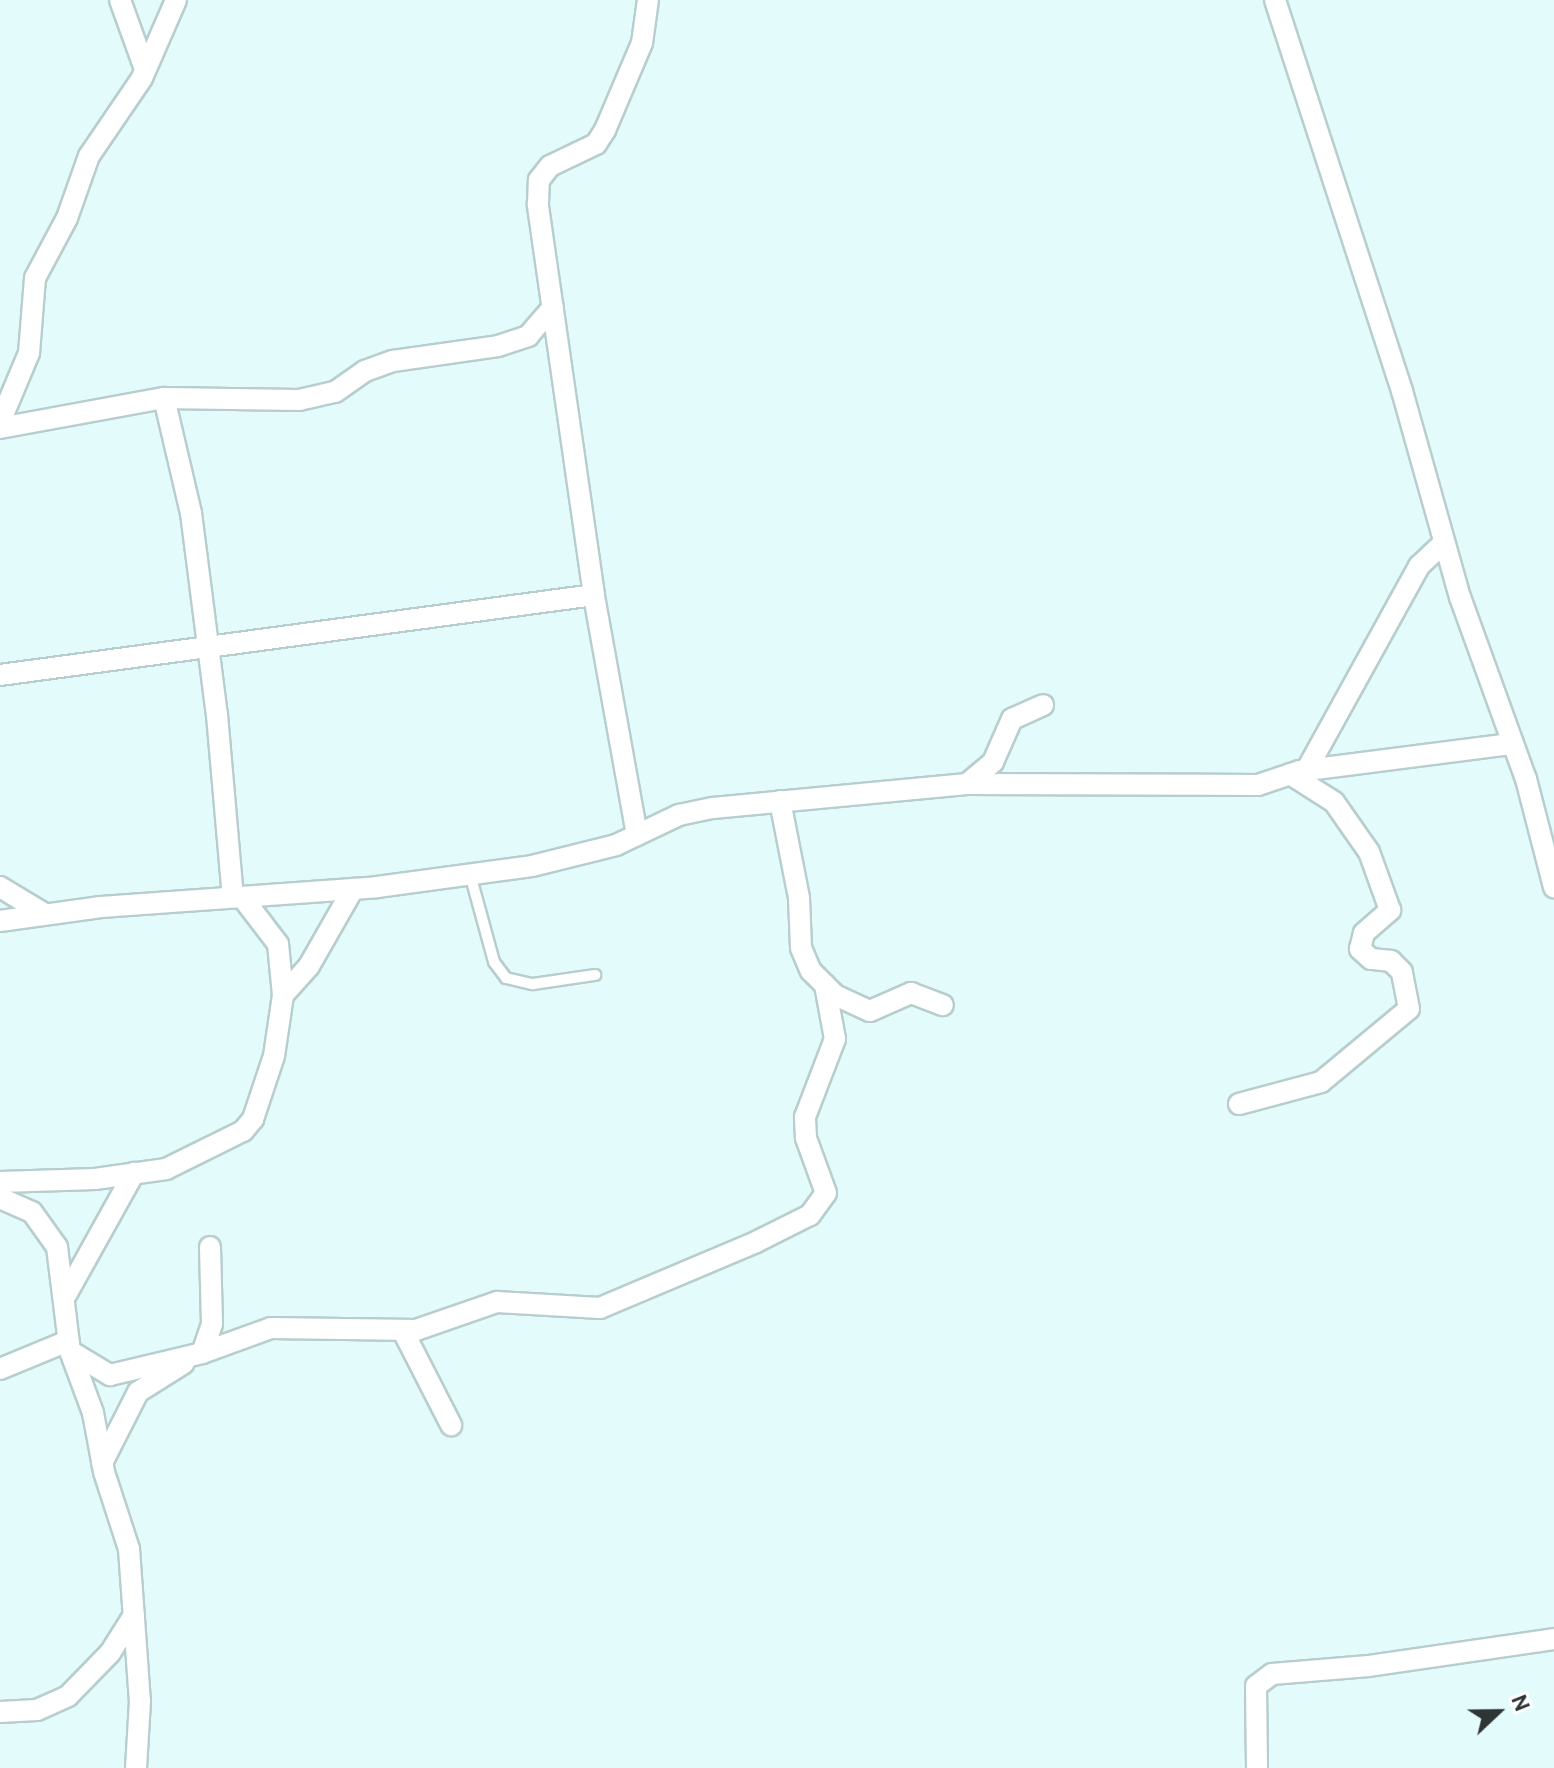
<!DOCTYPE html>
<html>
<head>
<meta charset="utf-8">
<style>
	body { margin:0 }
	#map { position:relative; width:1554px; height:1768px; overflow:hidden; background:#e4fbfb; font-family:Cabin,sans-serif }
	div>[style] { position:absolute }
	.roads { filter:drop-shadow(2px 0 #b8cece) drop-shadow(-2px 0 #b8cece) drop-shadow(0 2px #b8cece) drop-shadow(0 -2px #b8cece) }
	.lane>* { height:10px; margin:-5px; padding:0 5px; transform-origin:5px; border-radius:5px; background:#fff }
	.street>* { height:20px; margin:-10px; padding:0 10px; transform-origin:10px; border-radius:10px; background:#fff }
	span { translate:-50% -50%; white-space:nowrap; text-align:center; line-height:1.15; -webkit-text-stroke:6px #fff; paint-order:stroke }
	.north { position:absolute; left:1458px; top:1672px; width:80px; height:80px; -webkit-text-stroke:6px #fff; paint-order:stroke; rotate:68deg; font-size:22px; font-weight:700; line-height:32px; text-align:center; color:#2d3535 }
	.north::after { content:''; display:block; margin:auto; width:28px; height:36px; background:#2d3535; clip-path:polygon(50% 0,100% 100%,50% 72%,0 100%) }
</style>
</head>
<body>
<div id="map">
	<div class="roads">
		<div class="lane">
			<div style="left:470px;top:874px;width:91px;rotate:74.7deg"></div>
			<div style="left:494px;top:962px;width:20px;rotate:53deg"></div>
			<div style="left:506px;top:978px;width:28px;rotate:13deg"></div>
			<div style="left:533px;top:984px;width:63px;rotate:-8.3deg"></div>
		</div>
		<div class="street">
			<div style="left:120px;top:0;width:73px;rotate:70.1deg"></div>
			<div style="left:1275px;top:0;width:411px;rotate:72deg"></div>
			<div style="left:1402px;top:391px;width:214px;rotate:74.3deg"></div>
			<div style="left:1460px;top:597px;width:194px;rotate:70.1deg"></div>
			<div style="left:1526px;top:779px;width:112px;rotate:75.5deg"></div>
			<div style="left:164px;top:398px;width:118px;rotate:76.8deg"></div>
			<div style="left:191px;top:513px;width:204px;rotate:82.7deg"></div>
			<div style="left:217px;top:715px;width:183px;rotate:85deg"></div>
			<div style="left:0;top:422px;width:75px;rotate:-67.2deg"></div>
			<div style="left:29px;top:353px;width:75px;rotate:-85.4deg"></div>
			<div style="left:35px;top:278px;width:68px;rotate:-61.9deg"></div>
			<div style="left:67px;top:218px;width:66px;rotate:-70.5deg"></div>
			<div style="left:89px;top:156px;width:94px;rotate:-55.8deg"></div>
			<div style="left:142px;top:78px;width:85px;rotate:-66.4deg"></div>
			<div style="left:0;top:428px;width:167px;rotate:-10.4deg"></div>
			<div style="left:164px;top:398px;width:135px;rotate:0.8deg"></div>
			<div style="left:299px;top:400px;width:37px;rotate:-13deg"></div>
			<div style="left:335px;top:392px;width:37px;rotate:-35deg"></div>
			<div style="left:365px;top:371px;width:30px;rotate:-20deg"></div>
			<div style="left:393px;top:361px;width:106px;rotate:-8.1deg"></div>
			<div style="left:498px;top:346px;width:32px;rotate:-18deg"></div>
			<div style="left:528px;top:336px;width:38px;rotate:-49deg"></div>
			<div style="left:0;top:675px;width:599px;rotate:-7.67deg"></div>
			<div style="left:1306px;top:771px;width:234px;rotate:-61.1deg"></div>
			<div style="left:1419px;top:566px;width:34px;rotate:-43deg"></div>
			<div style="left:967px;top:784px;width:34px;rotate:-40deg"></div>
			<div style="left:993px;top:762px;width:47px;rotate:-66.2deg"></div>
			<div style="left:1012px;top:719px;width:34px;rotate:-24deg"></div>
			<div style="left:780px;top:801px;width:99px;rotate:78.9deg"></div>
			<div style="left:799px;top:898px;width:50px;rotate:87.7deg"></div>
			<div style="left:801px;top:948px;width:25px;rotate:67deg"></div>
			<div style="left:811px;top:971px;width:34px;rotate:45deg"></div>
			<div style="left:835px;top:995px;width:38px;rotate:25deg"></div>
			<div style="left:870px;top:1011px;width:45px;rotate:-23.7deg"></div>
			<div style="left:911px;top:993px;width:34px;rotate:21deg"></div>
			<div style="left:637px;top:835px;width:244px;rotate:-100.2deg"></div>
			<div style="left:594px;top:595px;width:395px;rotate:-98.2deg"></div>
			<div style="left:538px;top:204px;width:24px;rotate:-88deg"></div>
			<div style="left:539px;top:180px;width:18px;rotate:-52deg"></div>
			<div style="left:550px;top:166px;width:51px;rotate:-25.6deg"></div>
			<div style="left:596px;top:144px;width:17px;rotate:-57deg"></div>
			<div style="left:605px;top:130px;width:95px;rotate:-67deg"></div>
			<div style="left:642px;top:43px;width:43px;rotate:-82.1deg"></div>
			<div style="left:0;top:887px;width:50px;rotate:31.2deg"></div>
			<div style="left:0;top:921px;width:102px;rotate:-7.9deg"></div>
			<div style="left:101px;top:907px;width:277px;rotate:-4.1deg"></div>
			<div style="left:377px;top:887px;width:156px;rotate:-7.7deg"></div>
			<div style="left:532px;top:866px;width:87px;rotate:-14deg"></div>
			<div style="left:616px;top:845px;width:70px;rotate:-25.5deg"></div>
			<div style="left:679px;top:815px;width:35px;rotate:-12deg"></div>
			<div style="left:713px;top:808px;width:255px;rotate:-5.4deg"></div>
			<div style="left:967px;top:784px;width:291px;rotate:0.2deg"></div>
			<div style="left:1258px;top:785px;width:44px;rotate:-18.4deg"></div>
			<div style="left:1300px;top:771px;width:214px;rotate:-7.3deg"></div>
			<div style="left:283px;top:995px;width:39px;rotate:-48deg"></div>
			<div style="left:309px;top:966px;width:89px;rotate:-60.3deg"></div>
			<div style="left:1239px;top:1104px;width:85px;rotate:-15deg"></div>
			<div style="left:1321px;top:1082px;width:114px;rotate:-39.7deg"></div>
			<div style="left:1409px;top:1009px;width:38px;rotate:-101deg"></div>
			<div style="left:1402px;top:972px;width:16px;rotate:-135deg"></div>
			<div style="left:1391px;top:961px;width:20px;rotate:-174deg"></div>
			<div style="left:1371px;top:959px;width:15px;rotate:-138deg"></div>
			<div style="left:1360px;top:949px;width:16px;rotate:-76deg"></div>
			<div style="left:1364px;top:933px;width:35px;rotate:-41deg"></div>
			<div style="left:1390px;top:910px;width:62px;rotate:-109.9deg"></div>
			<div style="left:1369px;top:852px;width:61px;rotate:-125deg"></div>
			<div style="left:1334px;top:802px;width:52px;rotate:-147.5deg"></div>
			<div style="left:0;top:1182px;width:95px;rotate:-1.8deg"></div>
			<div style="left:95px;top:1179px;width:72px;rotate:-8deg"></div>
			<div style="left:166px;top:1169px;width:86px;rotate:-26.3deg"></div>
			<div style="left:243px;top:1131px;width:16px;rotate:-50deg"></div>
			<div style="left:253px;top:1119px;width:66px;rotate:-71.6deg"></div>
			<div style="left:274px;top:1056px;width:62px;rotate:-81.6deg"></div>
			<div style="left:283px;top:995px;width:51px;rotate:-95.6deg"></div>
			<div style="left:278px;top:944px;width:59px;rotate:-127.5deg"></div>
			<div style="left:0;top:1198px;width:35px;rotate:24deg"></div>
			<div style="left:32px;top:1212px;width:43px;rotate:54.5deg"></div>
			<div style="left:57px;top:1247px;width:105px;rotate:82.9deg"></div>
			<div style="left:70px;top:1351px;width:66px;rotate:69.6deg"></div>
			<div style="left:93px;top:1413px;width:60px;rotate:79.4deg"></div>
			<div style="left:104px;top:1472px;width:81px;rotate:72deg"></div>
			<div style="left:129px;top:1549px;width:152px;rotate:85.9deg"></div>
			<div style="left:140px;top:1701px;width:67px;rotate:93.4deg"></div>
			<div style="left:66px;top:1295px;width:140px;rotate:-60.9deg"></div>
			<div style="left:403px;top:1331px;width:106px;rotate:62.9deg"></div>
			<div style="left:70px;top:1351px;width:47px;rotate:31deg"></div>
			<div style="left:110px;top:1375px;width:95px;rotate:-13.4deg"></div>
			<div style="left:202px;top:1353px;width:73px;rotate:-19.9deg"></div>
			<div style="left:271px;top:1328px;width:145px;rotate:0.8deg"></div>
			<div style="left:416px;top:1330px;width:86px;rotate:-19.1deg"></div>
			<div style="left:497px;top:1302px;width:103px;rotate:3.3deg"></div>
			<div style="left:600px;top:1308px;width:169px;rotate:-22.9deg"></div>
			<div style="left:756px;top:1242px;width:60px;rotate:-26.6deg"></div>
			<div style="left:810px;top:1215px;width:27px;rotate:-54deg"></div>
			<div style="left:826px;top:1193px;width:59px;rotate:-110deg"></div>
			<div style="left:806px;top:1138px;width:21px;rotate:-93deg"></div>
			<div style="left:805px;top:1117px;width:84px;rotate:-69deg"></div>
			<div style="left:835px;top:1039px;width:55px;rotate:-100.5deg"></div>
			<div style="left:202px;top:1353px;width:31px;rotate:-71deg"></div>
			<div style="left:212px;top:1324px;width:77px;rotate:-91.5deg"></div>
			<div style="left:0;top:1369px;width:74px;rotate:-22.4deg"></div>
			<div style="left:102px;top:1463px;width:80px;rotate:-63.1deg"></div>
			<div style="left:138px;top:1392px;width:54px;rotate:-32.2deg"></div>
			<div style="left:0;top:1712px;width:37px;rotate:-3deg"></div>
			<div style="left:37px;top:1710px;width:34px;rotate:-24deg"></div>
			<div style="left:68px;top:1696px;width:60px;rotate:-45.7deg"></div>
			<div style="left:110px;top:1653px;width:45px;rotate:-57.7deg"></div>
			<div style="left:1257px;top:1768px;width:82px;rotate:-90.7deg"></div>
			<div style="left:1256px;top:1686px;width:20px;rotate:-37deg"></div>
			<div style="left:1272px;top:1674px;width:97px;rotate:-4.7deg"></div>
			<div style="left:1369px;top:1666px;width:187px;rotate:-8.3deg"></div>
		</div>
	</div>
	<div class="north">N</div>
</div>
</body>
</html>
